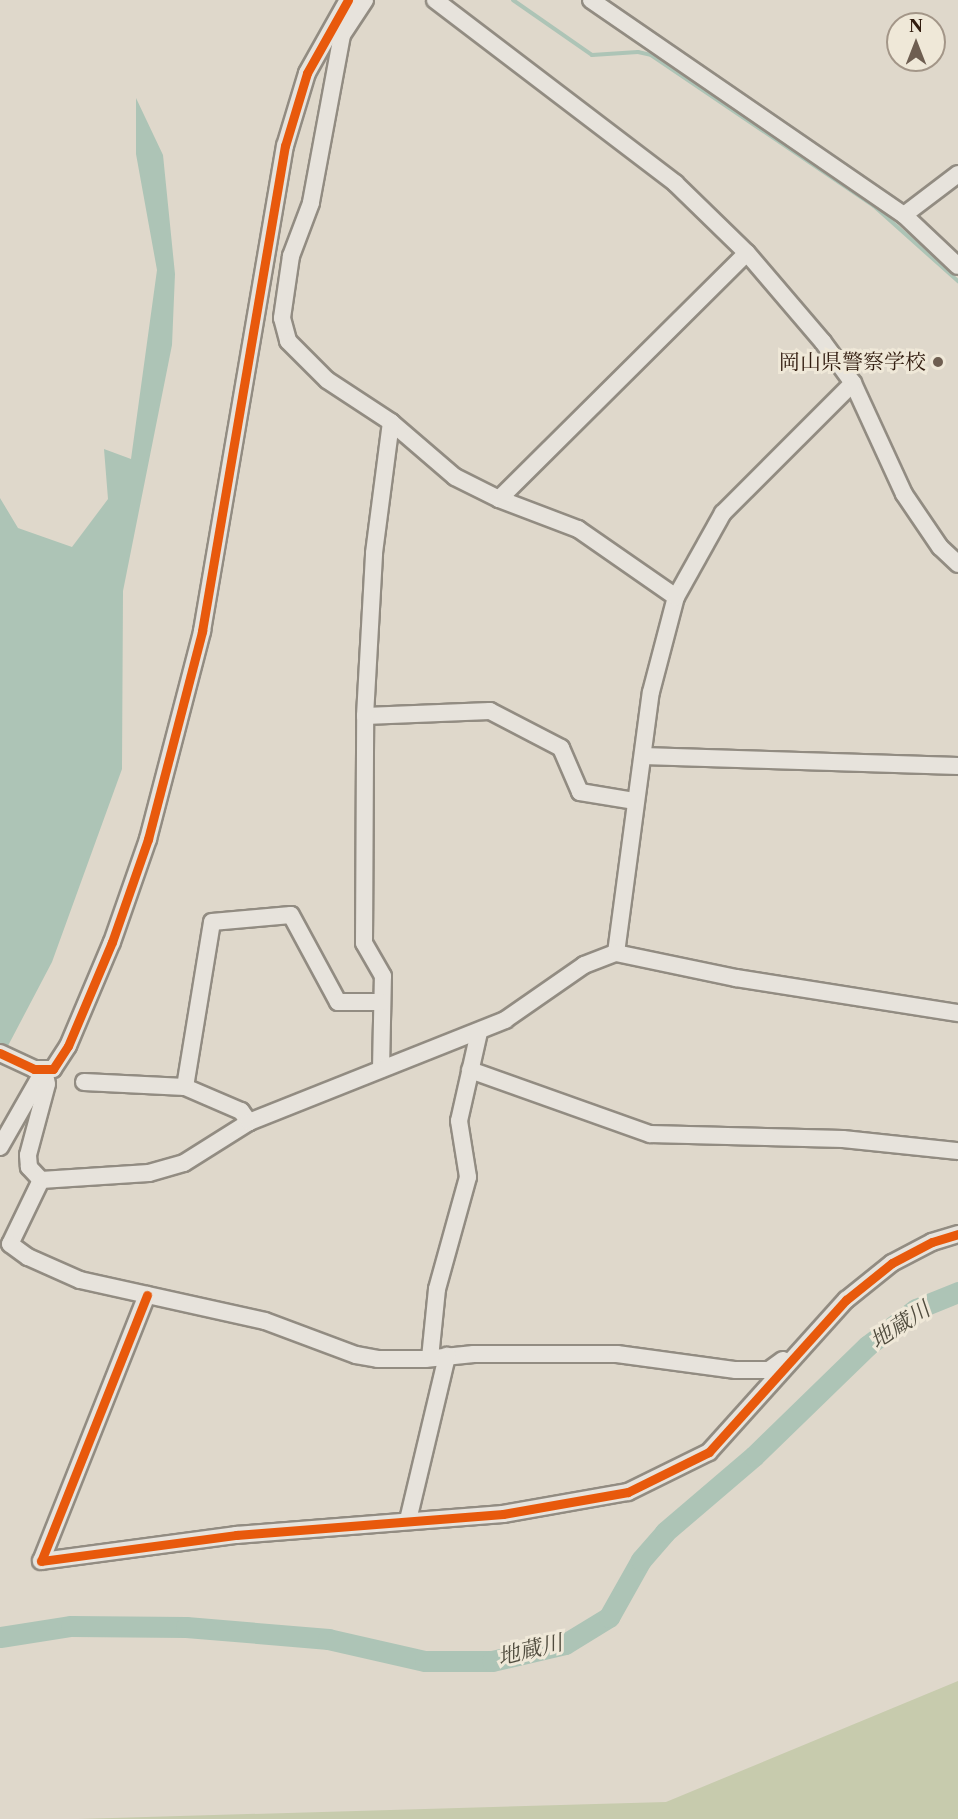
<!DOCTYPE html>
<html>
<head>
<meta charset="utf-8">
<style>
	body { margin:0 }
	#map { position:relative; width:958px; height:1819px; overflow:hidden; background:#dfd8cb; font-family:"Libre Caslon Text","Noto Serif JP",serif }
	div>[style] { position:absolute }
	.green>* { inset:0; background:#c7cbad }
	.water>* { inset:0; background:#adc4b6 }
	.stream>* { height:4px; margin:-2px; padding:0 2px; transform-origin:2px; border-radius:2px; background:#adc4b6 }
	.river>* { height:21px; margin:-10.5px; padding:0 10.5px; transform-origin:10.5px; border-radius:10.5px; background:#adc4b6 }
	.roads { filter:drop-shadow(2px 0 #928c82) drop-shadow(-2px 0 #928c82) drop-shadow(0 2px #928c82) drop-shadow(0 -2px #928c82) }
	.minor>* { height:16px; margin:-8px; padding:0 8px; transform-origin:8px; border-radius:8px; background:#e7e3dc }
	.cycleway>* { height:9px; margin:-4.5px; padding:0 4.5px; transform-origin:4.5px; border-radius:4.5px; background:#e8590c }
	.dots>* { width:16px; height:16px; translate:-50% -50%; box-sizing:border-box; border:3px solid #efe8d8; border-radius:50% }
	span { translate:-50% -50%; white-space:nowrap; text-align:center; line-height:1.15; -webkit-text-stroke:6px #efe8d8; paint-order:stroke }
	.poi-label { font-size:21px; color:#311c0f }
	.right { translate:-100% -50%; text-align:right }
	.water-label { font-size:22px; color:#504c3e; font-style:italic }
	.north { position:absolute; left:886px; top:12px; width:60px; height:60px; box-sizing:border-box; background:#efe8d8; border:2px solid #a39688; border-radius:50%; rotate:0deg; font-size:16px; font-weight:700; line-height:24px; text-align:center; color:#311c0f }
	.north::after { content:''; display:block; margin:auto; width:21px; height:27px; background:#6e5e51; clip-path:polygon(50% 0,100% 100%,50% 72%,0 100%) }
</style>
</head>
<body>
<div id="map">
	<div class="green">
		<div style="clip-path:polygon(958px 1681px,958px 1819px,78px 1819px,666px 1802px)"></div>
	</div>
	<div class="water">
		<div style="clip-path:polygon(136px 98px,163px 155px,175px 274px,172px 345px,123px 591px,122px 769px,52px 962px,0 1061px,0 498px,18px 528px,72px 547px,108px 499px,104px 449px,131px 459px,157px 270px,136px 154px)"></div>
	</div>
	<div class="stream">
		<div style="left:513px;top:0;width:96px;rotate:34.8deg"></div>
		<div style="left:592px;top:55px;width:46px;rotate:-3.7deg"></div>
		<div style="left:638px;top:52px;width:13px;rotate:13deg"></div>
		<div style="left:651px;top:55px;width:269px;rotate:34.1deg"></div>
		<div style="left:874px;top:206px;width:113px;rotate:41.8deg"></div>
	</div>
	<div class="river">
		<div style="left:0;top:1637px;width:72px;rotate:-8.8deg"></div>
		<div style="left:71px;top:1626px;width:115px;rotate:0.5deg"></div>
		<div style="left:186px;top:1627px;width:143px;rotate:4.8deg"></div>
		<div style="left:328px;top:1639px;width:99px;rotate:12.8deg"></div>
		<div style="left:425px;top:1661px;width:67px"></div>
		<div style="left:492px;top:1661px;width:75px;rotate:-13.1deg"></div>
		<div style="left:565px;top:1644px;width:52px;rotate:-31.5deg"></div>
		<div style="left:609px;top:1617px;width:65px;rotate:-60.7deg"></div>
		<div style="left:641px;top:1560px;width:37px;rotate:-49deg"></div>
		<div style="left:665px;top:1532px;width:117px;rotate:-40.5deg"></div>
		<div style="left:754px;top:1456px;width:158px;rotate:-44.2deg"></div>
		<div style="left:867px;top:1346px;width:61px;rotate:-37.1deg"></div>
		<div style="left:916px;top:1309px;width:45px;rotate:-22deg"></div>
	</div>
	<div class="roads">
		<div class="minor">
			<div style="left:365px;top:0;width:42px;rotate:123.3deg"></div>
			<div style="left:342px;top:35px;width:171px;rotate:100.5deg"></div>
			<div style="left:311px;top:203px;width:57px;rotate:110.7deg"></div>
			<div style="left:291px;top:256px;width:63px;rotate:98.3deg"></div>
			<div style="left:282px;top:318px;width:24px;rotate:75deg"></div>
			<div style="left:288px;top:341px;width:55px;rotate:45deg"></div>
			<div style="left:327px;top:380px;width:77px;rotate:33.3deg"></div>
			<div style="left:391px;top:422px;width:84px;rotate:40.7deg"></div>
			<div style="left:455px;top:477px;width:49px;rotate:26.6deg"></div>
			<div style="left:499px;top:499px;width:85px;rotate:20.8deg"></div>
			<div style="left:578px;top:529px;width:119px;rotate:34.8deg"></div>
			<div style="left:435px;top:0;width:302px;rotate:37.3deg"></div>
			<div style="left:675px;top:183px;width:100px;rotate:44.2deg"></div>
			<div style="left:747px;top:253px;width:117px;rotate:49.5deg"></div>
			<div style="left:823px;top:342px;width:51px;rotate:53.8deg"></div>
			<div style="left:853px;top:383px;width:122px;rotate:65.3deg"></div>
			<div style="left:904px;top:494px;width:64px;rotate:55.8deg"></div>
			<div style="left:940px;top:547px;width:25px;rotate:43deg"></div>
			<div style="left:591px;top:0;width:380px;rotate:34.5deg"></div>
			<div style="left:904px;top:215px;width:74px;rotate:43.4deg"></div>
			<div style="left:904px;top:215px;width:68px;rotate:-37.2deg"></div>
			<div style="left:499px;top:499px;width:349px;rotate:-44.8deg"></div>
			<div style="left:365px;top:716px;width:125px;rotate:-2.3deg"></div>
			<div style="left:490px;top:711px;width:80px;rotate:27.5deg"></div>
			<div style="left:561px;top:748px;width:48px;rotate:66.6deg"></div>
			<div style="left:580px;top:792px;width:56px;rotate:9.3deg"></div>
			<div style="left:643px;top:756px;width:315px;rotate:1.8deg"></div>
			<div style="left:616px;top:953px;width:263px;rotate:-82.4deg"></div>
			<div style="left:651px;top:692px;width:98px;rotate:-75.3deg"></div>
			<div style="left:676px;top:597px;width:96px;rotate:-60.8deg"></div>
			<div style="left:723px;top:513px;width:184px;rotate:-45deg"></div>
			<div style="left:0;top:1053px;width:38px;rotate:25deg"></div>
			<div style="left:34px;top:1069px;width:19px"></div>
			<div style="left:53px;top:1069px;width:27px;rotate:-57deg"></div>
			<div style="left:68px;top:1046px;width:113px;rotate:-67.1deg"></div>
			<div style="left:112px;top:942px;width:109px;rotate:-70.7deg"></div>
			<div style="left:148px;top:839px;width:215px;rotate:-75.4deg"></div>
			<div style="left:202px;top:631px;width:492px;rotate:-80.3deg"></div>
			<div style="left:285px;top:146px;width:76px;rotate:-73.2deg"></div>
			<div style="left:307px;top:73px;width:84px;rotate:-60.7deg"></div>
			<div style="left:381px;top:1069px;width:93px;rotate:-88.8deg"></div>
			<div style="left:383px;top:976px;width:38px;rotate:-120deg"></div>
			<div style="left:364px;top:943px;width:227px;rotate:-89.7deg"></div>
			<div style="left:365px;top:716px;width:163px;rotate:-86.8deg"></div>
			<div style="left:374px;top:553px;width:132px;rotate:-82.6deg"></div>
			<div style="left:470px;top:1070px;width:191px;rotate:19.6deg"></div>
			<div style="left:650px;top:1134px;width:193px;rotate:1.5deg"></div>
			<div style="left:843px;top:1139px;width:116px;rotate:6deg"></div>
			<div style="left:84px;top:1082px;width:101px;rotate:2.8deg"></div>
			<div style="left:185px;top:1087px;width:61px;rotate:23.2deg"></div>
			<div style="left:241px;top:1111px;width:14px;rotate:54deg"></div>
			<div style="left:185px;top:1087px;width:167px;rotate:-80.7deg"></div>
			<div style="left:212px;top:922px;width:79px;rotate:-5.1deg"></div>
			<div style="left:291px;top:915px;width:99px;rotate:61.6deg"></div>
			<div style="left:338px;top:1002px;width:44px"></div>
			<div style="left:0;top:1147px;width:89px;rotate:-60.3deg"></div>
			<div style="left:41px;top:1180px;width:108px;rotate:-3.7deg"></div>
			<div style="left:149px;top:1173px;width:36px;rotate:-16deg"></div>
			<div style="left:184px;top:1163px;width:77px;rotate:-32.2deg"></div>
			<div style="left:249px;top:1122px;width:276px;rotate:-21.7deg"></div>
			<div style="left:505px;top:1020px;width:96px;rotate:-34.8deg"></div>
			<div style="left:584px;top:965px;width:34px;rotate:-21deg"></div>
			<div style="left:616px;top:953px;width:123px;rotate:11.8deg"></div>
			<div style="left:736px;top:978px;width:225px;rotate:9deg"></div>
			<div style="left:41px;top:1180px;width:71px;rotate:115.8deg"></div>
			<div style="left:10px;top:1244px;width:22px;rotate:36deg"></div>
			<div style="left:28px;top:1257px;width:57px;rotate:23.9deg"></div>
			<div style="left:80px;top:1280px;width:189px;rotate:12.5deg"></div>
			<div style="left:265px;top:1321px;width:97px;rotate:20.5deg"></div>
			<div style="left:356px;top:1355px;width:22px;rotate:10deg"></div>
			<div style="left:378px;top:1359px;width:47px"></div>
			<div style="left:425px;top:1359px;width:49px;rotate:-5.8deg"></div>
			<div style="left:474px;top:1354px;width:143px"></div>
			<div style="left:617px;top:1354px;width:120px;rotate:7.7deg"></div>
			<div style="left:736px;top:1370px;width:33px"></div>
			<div style="left:769px;top:1370px;width:17px;rotate:-36deg"></div>
			<div style="left:41px;top:1180px;width:18px;rotate:-133deg"></div>
			<div style="left:29px;top:1167px;width:12px;rotate:-95deg"></div>
			<div style="left:28px;top:1155px;width:73px;rotate:-75deg"></div>
			<div style="left:47px;top:1084px;width:14px;rotate:-102deg"></div>
			<div style="left:147px;top:1295px;width:286px;rotate:111.7deg"></div>
			<div style="left:41px;top:1561px;width:197px;rotate:-7.6deg"></div>
			<div style="left:236px;top:1535px;width:268px;rotate:-4.5deg"></div>
			<div style="left:503px;top:1514px;width:127px;rotate:-10deg"></div>
			<div style="left:628px;top:1492px;width:90px;rotate:-26.3deg"></div>
			<div style="left:709px;top:1452px;width:205px;rotate:-48deg"></div>
			<div style="left:846px;top:1300px;width:59px;rotate:-38.8deg"></div>
			<div style="left:892px;top:1263px;width:45px;rotate:-27.7deg"></div>
			<div style="left:932px;top:1242px;width:27px;rotate:-17deg"></div>
			<div style="left:430px;top:1358px;width:69px;rotate:-84.2deg"></div>
			<div style="left:437px;top:1289px;width:116px;rotate:-74.5deg"></div>
			<div style="left:468px;top:1177px;width:57px;rotate:-99.1deg"></div>
			<div style="left:459px;top:1121px;width:91px;rotate:-77.3deg"></div>
			<div style="left:408px;top:1520px;width:169px;rotate:-76.6deg"></div>
		</div>
	</div>
	<div class="cycleway">
		<div style="left:0;top:1053px;width:38px;rotate:25deg"></div>
		<div style="left:34px;top:1069px;width:19px"></div>
		<div style="left:53px;top:1069px;width:27px;rotate:-57deg"></div>
		<div style="left:68px;top:1046px;width:113px;rotate:-67.1deg"></div>
		<div style="left:112px;top:942px;width:109px;rotate:-70.7deg"></div>
		<div style="left:148px;top:839px;width:215px;rotate:-75.4deg"></div>
		<div style="left:202px;top:631px;width:492px;rotate:-80.3deg"></div>
		<div style="left:285px;top:146px;width:76px;rotate:-73.2deg"></div>
		<div style="left:307px;top:73px;width:84px;rotate:-60.7deg"></div>
		<div style="left:147px;top:1295px;width:286px;rotate:111.7deg"></div>
		<div style="left:41px;top:1561px;width:197px;rotate:-7.6deg"></div>
		<div style="left:236px;top:1535px;width:268px;rotate:-4.5deg"></div>
		<div style="left:503px;top:1514px;width:127px;rotate:-10deg"></div>
		<div style="left:628px;top:1492px;width:90px;rotate:-26.3deg"></div>
		<div style="left:709px;top:1452px;width:205px;rotate:-48deg"></div>
		<div style="left:846px;top:1300px;width:59px;rotate:-38.8deg"></div>
		<div style="left:892px;top:1263px;width:45px;rotate:-27.7deg"></div>
		<div style="left:932px;top:1242px;width:27px;rotate:-17deg"></div>
	</div>
	<div class="dots">
		<div style="left:938px;top:362px;background:#6e5e51"></div>
	</div>
	<div class="poi-label">
		<span class="right" style="left:926px;top:362px">岡山県警察学校</span>
	</div>
	<div class="water-label">
		<span style="left:900px;top:1325px;rotate:-33deg">地蔵川</span>
		<span style="left:530px;top:1650px;rotate:-14deg">地蔵川</span>
	</div>
	<div class="north">N</div>
</div>
</body>
</html>
